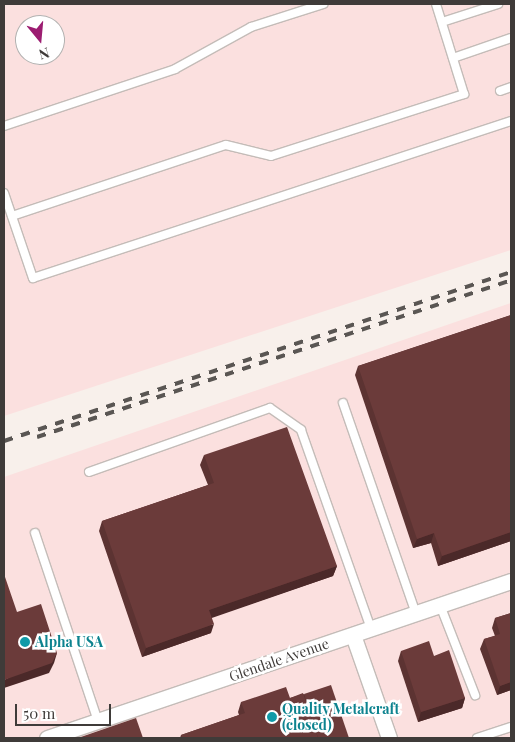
<!DOCTYPE html>
<html>
<head>
<meta charset="utf-8">
<style>
	body { margin:0 }
	#map { position:relative; width:515px; height:742px; overflow:hidden; background:#f8f0eb; font-family:"Playfair Display",serif }
	div>[style] { position:absolute }
	.industrial>* { inset:0; background:#fbe0df }
	.roads { filter:drop-shadow(1px 0 #c4bcb8) drop-shadow(-1px 0 #c4bcb8) drop-shadow(0 1px #c4bcb8) drop-shadow(0 -1px #c4bcb8) }
	.service>* { height:8px; margin:-4px; padding:0 4px; transform-origin:4px; border-radius:4px; background:#fff }
	.minor>* { height:15px; margin:-7.5px; padding:0 7.5px; transform-origin:7.5px; border-radius:7.5px; background:#fff }
	.rail>* { height:4px; margin-top:-2px; transform-origin:0; background:repeating-linear-gradient(90deg,#5a5653 0 9px,transparent 0 18px) }
	.wall>* { inset:0; background:#5c3332 }
	.shaded-wall>* { inset:0; background:#4b2929 }
	.building>* { inset:0; background:#6b3b3a }
	.dots>* { width:14px; height:14px; translate:-50% -50%; box-sizing:border-box; border:2px solid #fff; border-radius:50% }
	span { translate:-50% -50%; white-space:nowrap; text-align:center; line-height:1.15; -webkit-text-stroke:5px #fff; paint-order:stroke }
	.culture-label { font-size:14px; color:#0d838f; font-weight:700 }
	.left { translate:0 -50%; text-align:left }
	.street-label { font-size:14px; color:#3f3b39 }
	.frame { position:absolute; inset:0; border:5px solid #3f3b39; pointer-events:none }
	.north { position:absolute; left:15px; top:15px; width:50px; height:50px; box-sizing:border-box; background:#fff; border:1px solid #b2b1b0; border-radius:50%; rotate:163deg; font-size:14px; font-weight:700; line-height:20px; text-align:center; color:#3f3b39 }
	.north::after { content:''; display:block; margin:auto; width:18px; height:22px; background:#9c1d71; clip-path:polygon(50% 0,100% 100%,50% 72%,0 100%) }
	.scale { position:absolute; left:15px; top:704px; width:96px; height:22px; box-sizing:border-box; border:2px solid #3f3b39; border-top:0; padding-left:6px; font-size:15px; line-height:18px; white-space:nowrap; color:#3f3b39; -webkit-text-stroke:4px #fff; paint-order:stroke }
</style>
</head>
<body>
<div id="map">
	<div class="industrial">
		<div style="clip-path:polygon(evenodd,4px 4px,511px 4px,511px 250px,4px 416px,4px 4px,25px 25px,55px 25px,55px 55px,25px 55px,25px 25px)"></div>
		<div style="clip-path:polygon(511px 303px,511px 738px,4px 738px,4px 477px)"></div>
	</div>
	<div class="roads">
		<div class="service">
			<div style="left:442px;top:22px;width:59px;rotate:-17.8deg"></div>
			<div style="left:453px;top:58px;width:61px;rotate:-19deg"></div>
			<div style="left:500px;top:91px;width:12px;rotate:-20deg"></div>
			<div style="left:4px;top:126px;width:180px;rotate:-18.4deg"></div>
			<div style="left:175px;top:69px;width:87px;rotate:-28.9deg"></div>
			<div style="left:251px;top:27px;width:76px;rotate:-17.7deg"></div>
			<div style="left:4px;top:193px;width:90px;rotate:71.2deg"></div>
			<div style="left:33px;top:278px;width:503px;rotate:-18.18deg"></div>
			<div style="left:12px;top:216px;width:225px;rotate:-18.4deg"></div>
			<div style="left:226px;top:145px;width:46px;rotate:13.7deg"></div>
			<div style="left:271px;top:156px;width:203px;rotate:-17.8deg"></div>
			<div style="left:464px;top:94px;width:94px;rotate:-107.3deg"></div>
			<div style="left:343px;top:403px;width:223px;rotate:70.9deg"></div>
			<div style="left:89px;top:472px;width:192px;rotate:-19.5deg"></div>
			<div style="left:270px;top:408px;width:38px;rotate:35deg"></div>
			<div style="left:301px;top:430px;width:211px;rotate:70.6deg"></div>
			<div style="left:35px;top:533px;width:198px;rotate:71.5deg"></div>
			<div style="left:440px;top:605px;width:97px;rotate:68.7deg"></div>
			<div style="left:477px;top:738px;width:36px;rotate:-18deg"></div>
		</div>
		<div class="minor">
			<div style="left:353px;top:635px;width:109px;rotate:70.7deg"></div>
			<div style="left:47px;top:738px;width:490px;rotate:-18.7deg"></div>
		</div>
	</div>
	<div class="rail">
		<div style="left:37px;top:437px;width:499px;rotate:-18.3deg"></div>
		<div style="left:4px;top:441px;width:534px;rotate:-18.43deg"></div>
	</div>
	<div class="wall">
		<div style="clip-path:polygon(511px 315px,511px 541px,438px 566px,431px 543px,413px 548px,355px 375px,358px 366px)"></div>
		<div style="clip-path:polygon(204px 455px,337px 566px,333px 576px,212px 617px,211px 633px,142px 657px,99px 531px,102px 521px,208px 485px,200px 465px)"></div>
		<div style="clip-path:polygon(511px 613px,511px 690px,497px 695px,480px 649px,484px 639px,495px 636px,492px 628px,495px 618px)"></div>
		<div style="clip-path:polygon(401px 651px,434px 656px,465px 698px,462px 708px,418px 722px,398px 661px)"></div>
		<div style="clip-path:polygon(304px 694px,349px 738px,180px 738px,181px 735px,239px 715px,238px 712px,241px 702px,290px 698px)"></div>
	</div>
	<div class="shaded-wall">
		<div style="clip-path:polygon(511px 532px,511px 541px,438px 566px,442px 556px)"></div>
		<div style="clip-path:polygon(434px 533px,431px 543px,413px 548px,417px 539px)"></div>
		<div style="clip-path:polygon(337px 566px,333px 576px,206px 620px,209px 610px)"></div>
		<div style="clip-path:polygon(214px 624px,211px 633px,142px 657px,146px 648px)"></div>
		<div style="clip-path:polygon(57px 653px,54px 663px,49px 673px,4px 688px,4px 680px)"></div>
		<div style="clip-path:polygon(511px 682px,511px 690px,497px 695px,500px 686px)"></div>
		<div style="clip-path:polygon(465px 698px,462px 708px,418px 722px,421px 712px)"></div>
	</div>
	<div class="building">
		<div style="clip-path:polygon(511px 315px,511px 532px,442px 556px,434px 533px,417px 539px,358px 366px)"></div>
		<div style="clip-path:polygon(287px 427px,337px 566px,209px 610px,214px 624px,146px 648px,102px 521px,214px 483px,204px 455px)"></div>
		<div style="clip-path:polygon(4px 574px,17px 612px,41px 604px,57px 653px,52px 663px,4px 680px)"></div>
		<div style="clip-path:polygon(511px 613px,511px 682px,500px 686px,484px 639px,500px 634px,495px 618px)"></div>
		<div style="clip-path:polygon(429px 641px,434px 656px,449px 650px,465px 698px,421px 712px,401px 651px)"></div>
		<div style="clip-path:polygon(331px 685px,349px 738px,318px 738px,304px 694px)"></div>
		<div style="clip-path:polygon(286px 687px,290px 698px,303px 693px,318px 738px,182px 738px,181px 735px,245px 713px,241px 702px)"></div>
		<div style="clip-path:polygon(136px 718px,143px 738px,78px 738px)"></div>
	</div>
	<div class="dots">
		<div style="left:25px;top:642px;background:#0f9aa8"></div>
		<div style="left:272px;top:717px;background:#0f9aa8"></div>
	</div>
	<div class="culture-label">
		<span class="left" style="left:35px;top:642px">Alpha USA</span>
		<span class="left" style="left:282px;top:717px">Quality Metalcraft<br>(closed)</span>
	</div>
	<div class="street-label">
		<span style="left:279px;top:660px;rotate:-19deg">Glendale Avenue</span>
	</div>
	<div class="frame"></div>
	<div class="north">N</div>
	<div class="scale">50 m</div>
</div>
</body>
</html>
